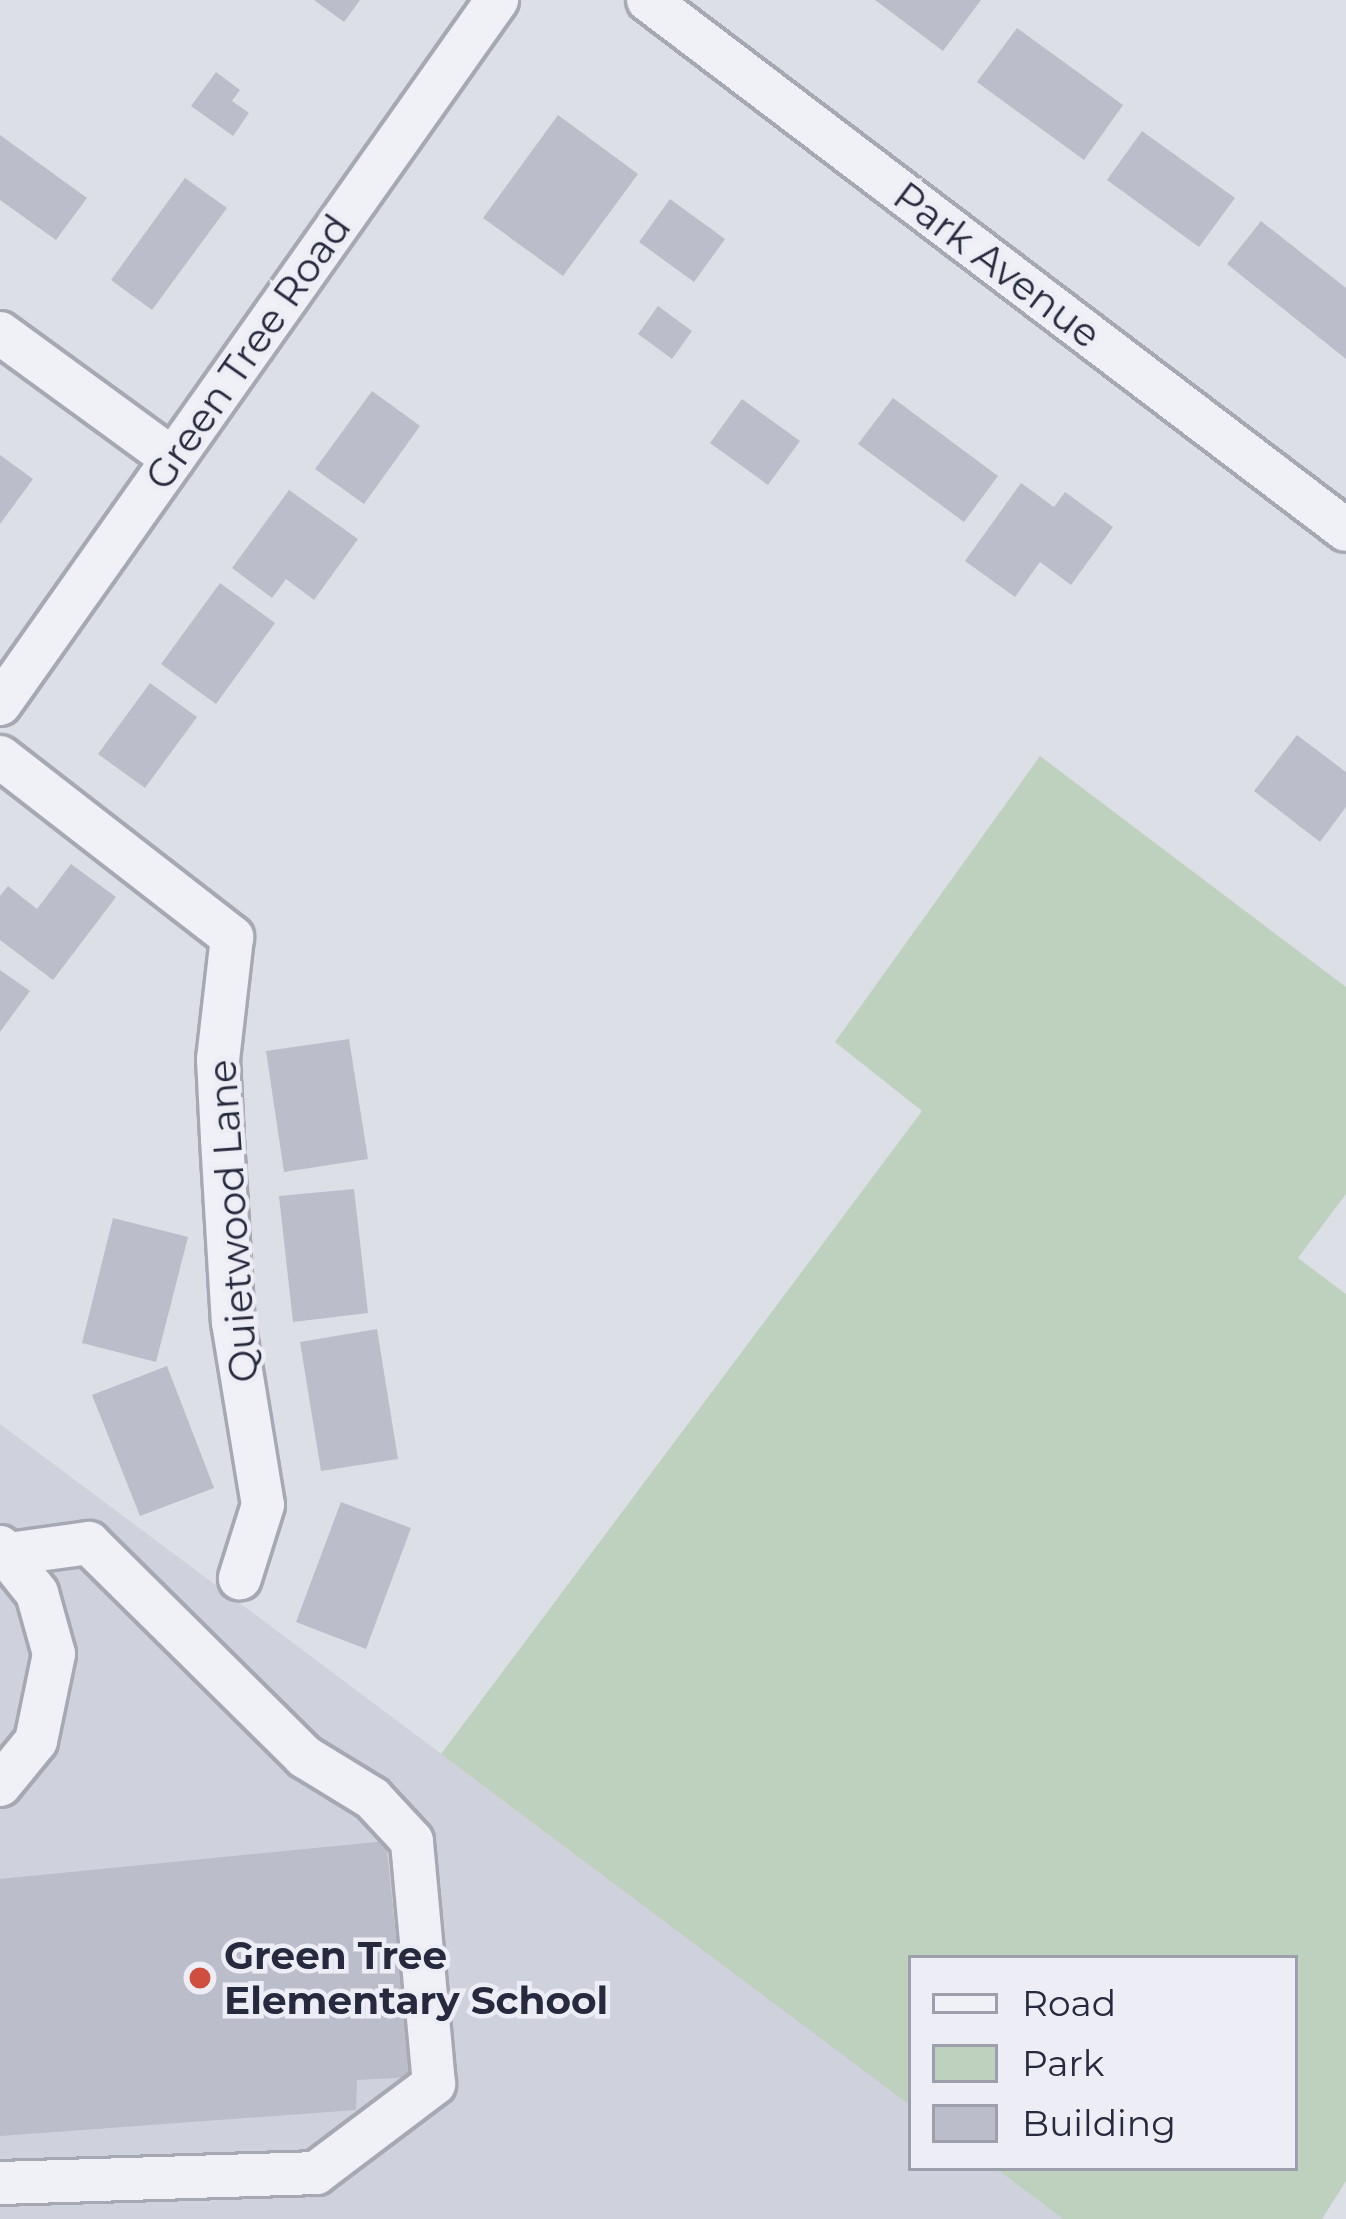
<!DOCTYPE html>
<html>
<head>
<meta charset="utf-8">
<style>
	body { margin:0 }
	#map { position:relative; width:1346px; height:2219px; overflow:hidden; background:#dddfe7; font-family:Montserrat,sans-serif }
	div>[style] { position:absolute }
	.built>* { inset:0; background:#cfd1dc }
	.green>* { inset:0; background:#bed1be }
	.building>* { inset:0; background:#bbbdca }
	.roads { filter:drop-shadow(3px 0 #a6a8b4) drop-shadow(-3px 0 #a6a8b4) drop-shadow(0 3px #a6a8b4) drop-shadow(0 -3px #a6a8b4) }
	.minor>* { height:42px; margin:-21px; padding:0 21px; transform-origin:21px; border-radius:21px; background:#f0f1f6 }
	.dots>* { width:33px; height:33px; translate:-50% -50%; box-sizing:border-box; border:6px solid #edeef5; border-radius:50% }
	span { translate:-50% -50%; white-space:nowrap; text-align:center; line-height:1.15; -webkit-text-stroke:9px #edeef5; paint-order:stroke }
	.street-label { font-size:39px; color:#27293e }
	.poi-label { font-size:39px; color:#27293e; font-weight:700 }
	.left { translate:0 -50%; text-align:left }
	.legend { position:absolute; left:908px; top:1955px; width:390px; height:216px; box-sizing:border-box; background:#edeef5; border:3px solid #9e9fac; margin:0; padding:15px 21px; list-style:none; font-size:36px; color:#27293e }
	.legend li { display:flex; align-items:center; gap:24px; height:60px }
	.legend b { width:60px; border:3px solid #9e9fac }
</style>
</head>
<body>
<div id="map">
	<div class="built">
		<div style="clip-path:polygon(0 1424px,911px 2105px,911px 2168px,995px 2168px,1063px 2219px,0 2219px)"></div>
	</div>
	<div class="green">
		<div style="clip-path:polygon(1040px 756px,1346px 987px,1346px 1194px,1298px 1258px,1346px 1294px,1346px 2181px,1322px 2219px,1063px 2219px,995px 2168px,1295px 2168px,1295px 1958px,911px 1958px,911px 2106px,441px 1754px,922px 1111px,835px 1042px)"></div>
	</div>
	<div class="building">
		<div style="clip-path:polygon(314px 0,360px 0,344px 22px)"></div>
		<div style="clip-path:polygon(875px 0,981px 0,943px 51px)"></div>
		<div style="clip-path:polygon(1017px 28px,1123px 105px,1084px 160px,977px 82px)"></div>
		<div style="clip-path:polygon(216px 72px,240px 90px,232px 101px,249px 113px,233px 136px,191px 106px)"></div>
		<div style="clip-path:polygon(558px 115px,638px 174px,563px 276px,483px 218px)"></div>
		<div style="clip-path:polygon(1142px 131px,1235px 198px,1199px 247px,1107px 180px)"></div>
		<div style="clip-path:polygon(0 135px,87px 198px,56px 240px,0 200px)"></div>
		<div style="clip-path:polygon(185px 178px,227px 208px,152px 310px,111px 280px)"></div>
		<div style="clip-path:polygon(670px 199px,725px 239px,694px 282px,639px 242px)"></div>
		<div style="clip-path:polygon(1261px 221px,1346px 288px,1346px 359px,1227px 264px)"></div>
		<div style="clip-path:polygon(658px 306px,692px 331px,672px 359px,638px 334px)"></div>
		<div style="clip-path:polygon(372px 391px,420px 426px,364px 504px,315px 469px)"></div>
		<div style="clip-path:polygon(893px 398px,998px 476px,964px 522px,858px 444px)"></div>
		<div style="clip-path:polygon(742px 399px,800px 441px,768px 485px,710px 443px)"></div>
		<div style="clip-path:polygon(0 455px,33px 479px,0 524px)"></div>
		<div style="clip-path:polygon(1021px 483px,1054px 507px,1065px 492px,1113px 527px,1071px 585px,1040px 562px,1015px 597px,965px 561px)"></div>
		<div style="clip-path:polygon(289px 490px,358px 539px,314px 600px,286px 579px,272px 598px,232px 568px)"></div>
		<div style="clip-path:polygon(220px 583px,275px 623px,216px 704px,161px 664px)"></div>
		<div style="clip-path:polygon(150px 683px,197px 717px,145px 788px,98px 754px)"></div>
		<div style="clip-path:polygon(1297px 735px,1346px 772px,1346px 807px,1320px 842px,1254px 791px)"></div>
		<div style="clip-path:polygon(71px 864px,116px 897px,53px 980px,0 940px,0 896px,8px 886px,37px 909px)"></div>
		<div style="clip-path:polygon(0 970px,30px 991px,0 1032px)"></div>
		<div style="clip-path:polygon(349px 1039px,368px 1159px,284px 1172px,266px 1051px)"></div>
		<div style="clip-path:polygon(354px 1189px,368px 1313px,293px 1322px,279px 1196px)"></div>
		<div style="clip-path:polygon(113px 1218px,188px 1237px,156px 1362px,82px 1343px)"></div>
		<div style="clip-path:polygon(377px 1329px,398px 1459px,321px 1471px,300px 1342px)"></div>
		<div style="clip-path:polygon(167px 1366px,214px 1488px,140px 1516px,92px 1395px)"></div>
		<div style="clip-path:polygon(341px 1502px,411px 1528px,366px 1649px,296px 1622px)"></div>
		<div style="clip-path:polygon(386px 1841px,411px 2077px,357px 2080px,356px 2110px,0 2136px,0 1879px)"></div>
	</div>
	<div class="roads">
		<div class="minor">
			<div style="left:648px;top:0;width:876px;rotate:37.21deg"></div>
			<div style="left:0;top:333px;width:214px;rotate:36.1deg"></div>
			<div style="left:0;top:704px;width:862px;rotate:-54.78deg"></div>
			<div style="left:0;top:757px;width:294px;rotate:37.8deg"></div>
			<div style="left:232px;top:937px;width:123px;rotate:96.5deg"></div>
			<div style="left:218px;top:1059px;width:80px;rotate:87.1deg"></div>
			<div style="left:222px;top:1139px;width:183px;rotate:86.6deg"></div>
			<div style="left:233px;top:1322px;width:185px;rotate:80.7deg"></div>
			<div style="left:263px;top:1505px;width:77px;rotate:107.5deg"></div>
			<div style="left:0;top:1547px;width:59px;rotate:51.2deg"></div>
			<div style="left:37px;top:1593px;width:63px;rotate:74.4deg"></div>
			<div style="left:54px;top:1654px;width:89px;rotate:101.7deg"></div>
			<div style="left:36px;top:1741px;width:57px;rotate:129.3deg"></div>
			<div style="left:0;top:2183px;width:316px;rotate:-1.8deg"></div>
			<div style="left:316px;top:2173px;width:148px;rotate:-37deg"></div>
			<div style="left:434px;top:2084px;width:244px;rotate:-95.2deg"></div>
			<div style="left:412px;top:1841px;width:59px;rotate:-132.9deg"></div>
			<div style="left:372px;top:1798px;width:79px;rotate:-148.5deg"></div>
			<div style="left:305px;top:1757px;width:304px;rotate:-135.3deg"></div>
			<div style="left:89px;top:1543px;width:81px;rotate:172.2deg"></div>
		</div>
	</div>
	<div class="dots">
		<div style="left:200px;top:1978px;background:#cf4e40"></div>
	</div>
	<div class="street-label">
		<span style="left:997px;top:265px;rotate:37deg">Park Avenue</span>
		<span style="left:248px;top:352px;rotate:-55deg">Green Tree Road</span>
		<span style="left:233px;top:1221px;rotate:-94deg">Quietwood Lane</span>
	</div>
	<div class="poi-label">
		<span class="left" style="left:224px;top:1978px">Green Tree<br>Elementary School</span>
	</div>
	<ul class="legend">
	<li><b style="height:15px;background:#f0f1f6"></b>Road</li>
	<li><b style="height:33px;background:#bed1be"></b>Park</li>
	<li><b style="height:33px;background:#bbbdca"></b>Building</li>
	</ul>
</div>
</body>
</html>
